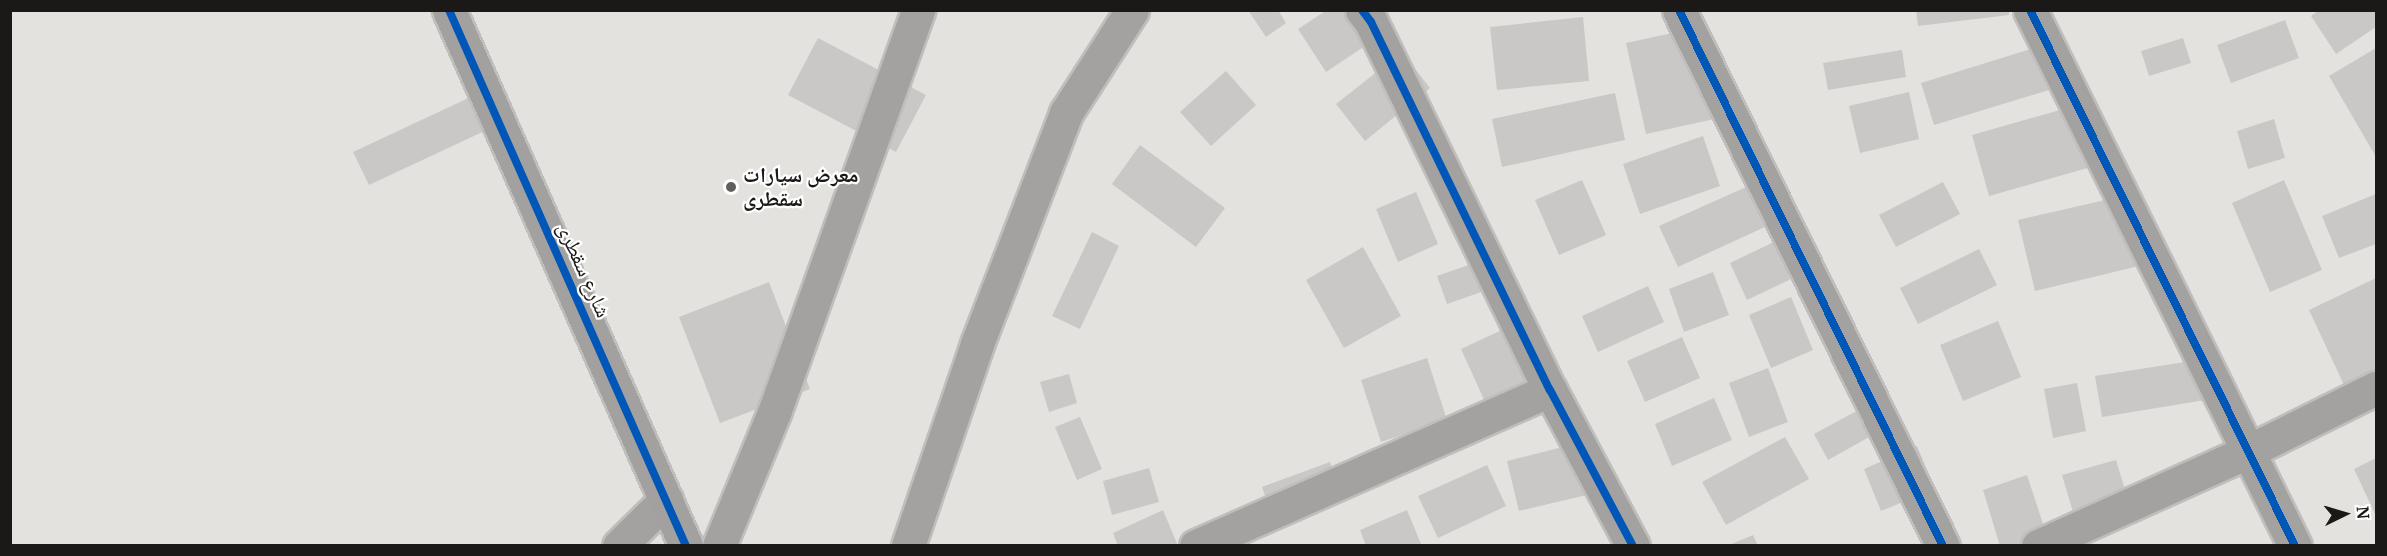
<!DOCTYPE html>
<html>
<head>
<meta charset="utf-8">
<style>
	body { margin:0 }
	#map { position:relative; width:2387px; height:556px; overflow:hidden; background:#e3e2df; font-family:Merriweather,"Noto Naskh Arabic",serif }
	div>[style] { position:absolute }
	.building>* { inset:0; background:#cac8c6 }
	.roads { filter:drop-shadow(2px 0 #bebebc) drop-shadow(-2px 0 #bebebc) drop-shadow(0 2px #bebebc) drop-shadow(0 -2px #bebebc) }
	.street>* { height:33px; margin:-16.5px; padding:0 16.5px; transform-origin:16.5px; border-radius:16.5px; background:#a3a2a1 }
	.secondary>* { height:33px; margin:-16.5px; padding:0 16.5px; transform-origin:16.5px; border-radius:16.5px; background:#a2a1a0 }
	.cycleway>* { height:8px; margin:-4px; padding:0 4px; transform-origin:4px; border-radius:4px; background:#0057b8 }
	.dots>* { width:16px; height:16px; translate:-50% -50%; box-sizing:border-box; border:3px solid #fff; border-radius:50% }
	span { translate:-50% -50%; white-space:nowrap; text-align:center; line-height:1.15; -webkit-text-stroke:4.5px #fff; paint-order:stroke }
	.poi-label { font-size:21px; color:#1a1917; font-weight:700 }
	.left { translate:0 -50%; text-align:left }
	.street-label { font-size:21px; color:#1a1917 }
	.frame { position:absolute; inset:0; border:12px solid #1a1917; pointer-events:none }
	.north { position:absolute; left:2315px; top:484px; width:60px; height:60px; -webkit-text-stroke:4px #fff; paint-order:stroke; rotate:85deg; font-size:16px; font-weight:700; line-height:24px; text-align:center; color:#1a1917 }
	.north::after { content:''; display:block; margin:auto; width:21px; height:27px; background:#1a1917; clip-path:polygon(50% 0,100% 100%,50% 72%,0 100%) }
</style>
</head>
<body>
<div id="map">
	<div class="building">
		<div style="clip-path:polygon(1248px 10px,1278px 10px,1286px 23px,1266px 37px)"></div>
		<div style="clip-path:polygon(1327px 10px,1350px 10px,1371px 42px,1326px 72px,1298px 29px)"></div>
		<div style="clip-path:polygon(1916px 10px,2009px 10px,2009px 15px,1918px 26px)"></div>
		<div style="clip-path:polygon(2319px 10px,2376px 10px,2376px 27px,2336px 54px,2311px 16px)"></div>
		<div style="clip-path:polygon(1583px 17px,1589px 81px,1497px 90px,1490px 27px)"></div>
		<div style="clip-path:polygon(2285px 20px,2299px 58px,2231px 83px,2217px 45px)"></div>
		<div style="clip-path:polygon(1700px 27px,1719px 118px,1646px 134px,1626px 43px)"></div>
		<div style="clip-path:polygon(818px 38px,926px 95px,896px 152px,788px 95px)"></div>
		<div style="clip-path:polygon(2183px 38px,2191px 63px,2149px 76px,2141px 51px)"></div>
		<div style="clip-path:polygon(2037px 47px,2049px 90px,1934px 125px,1921px 83px)"></div>
		<div style="clip-path:polygon(2376px 48px,2376px 157px,2329px 76px)"></div>
		<div style="clip-path:polygon(1902px 50px,1906px 77px,1828px 90px,1823px 63px)"></div>
		<div style="clip-path:polygon(1402px 52px,1430px 88px,1365px 141px,1336px 104px)"></div>
		<div style="clip-path:polygon(1226px 71px,1256px 105px,1211px 146px,1180px 112px)"></div>
		<div style="clip-path:polygon(1909px 92px,1919px 139px,1860px 153px,1849px 106px)"></div>
		<div style="clip-path:polygon(1615px 93px,1625px 140px,1502px 167px,1492px 119px)"></div>
		<div style="clip-path:polygon(475px 95px,491px 128px,369px 185px,353px 152px)"></div>
		<div style="clip-path:polygon(2081px 104px,2098px 165px,1989px 196px,1972px 135px)"></div>
		<div style="clip-path:polygon(2274px 119px,2285px 158px,2248px 169px,2237px 131px)"></div>
		<div style="clip-path:polygon(1703px 136px,1720px 186px,1640px 214px,1623px 164px)"></div>
		<div style="clip-path:polygon(1140px 145px,1225px 208px,1196px 247px,1112px 184px)"></div>
		<div style="clip-path:polygon(1773px 175px,1791px 215px,1678px 267px,1659px 226px)"></div>
		<div style="clip-path:polygon(1582px 180px,1606px 235px,1559px 255px,1535px 200px)"></div>
		<div style="clip-path:polygon(2284px 180px,2322px 270px,2270px 292px,2232px 203px)"></div>
		<div style="clip-path:polygon(1943px 182px,1960px 214px,1896px 247px,1879px 215px)"></div>
		<div style="clip-path:polygon(1416px 192px,1438px 244px,1398px 262px,1376px 209px)"></div>
		<div style="clip-path:polygon(2376px 194px,2376px 244px,2339px 258px,2322px 216px)"></div>
		<div style="clip-path:polygon(2127px 195px,2143px 265px,2035px 291px,2018px 220px)"></div>
		<div style="clip-path:polygon(1803px 228px,1820px 265px,1747px 300px,1730px 263px)"></div>
		<div style="clip-path:polygon(1092px 232px,1119px 246px,1080px 329px,1052px 316px)"></div>
		<div style="clip-path:polygon(1363px 247px,1401px 316px,1344px 348px,1306px 280px)"></div>
		<div style="clip-path:polygon(1979px 249px,1997px 285px,1918px 324px,1900px 288px)"></div>
		<div style="clip-path:polygon(1480px 261px,1490px 289px,1447px 304px,1437px 276px)"></div>
		<div style="clip-path:polygon(1713px 272px,1729px 315px,1684px 332px,1669px 289px)"></div>
		<div style="clip-path:polygon(2376px 278px,2376px 388px,2351px 400px,2309px 310px)"></div>
		<div style="clip-path:polygon(769px 282px,810px 389px,720px 423px,679px 317px)"></div>
		<div style="clip-path:polygon(1648px 286px,1664px 322px,1598px 352px,1582px 316px)"></div>
		<div style="clip-path:polygon(1791px 297px,1813px 350px,1771px 368px,1749px 315px)"></div>
		<div style="clip-path:polygon(1998px 321px,2021px 377px,1963px 401px,1940px 345px)"></div>
		<div style="clip-path:polygon(1519px 322px,1549px 388px,1491px 415px,1461px 349px)"></div>
		<div style="clip-path:polygon(1682px 337px,1700px 378px,1645px 402px,1627px 361px)"></div>
		<div style="clip-path:polygon(1427px 358px,1447px 420px,1381px 442px,1361px 380px)"></div>
		<div style="clip-path:polygon(2198px 360px,2205px 400px,2102px 417px,2095px 376px)"></div>
		<div style="clip-path:polygon(1768px 368px,1788px 422px,1749px 437px,1729px 383px)"></div>
		<div style="clip-path:polygon(1069px 374px,1077px 403px,1049px 412px,1040px 382px)"></div>
		<div style="clip-path:polygon(2077px 383px,2086px 431px,2053px 438px,2044px 389px)"></div>
		<div style="clip-path:polygon(1714px 398px,1732px 440px,1672px 466px,1655px 424px)"></div>
		<div style="clip-path:polygon(1866px 406px,1880px 431px,1828px 460px,1814px 434px)"></div>
		<div style="clip-path:polygon(1080px 417px,1102px 469px,1077px 480px,1055px 427px)"></div>
		<div style="clip-path:polygon(1785px 437px,1809px 479px,1726px 525px,1702px 482px)"></div>
		<div style="clip-path:polygon(1579px 443px,1591px 494px,1519px 511px,1507px 461px)"></div>
		<div style="clip-path:polygon(1917px 446px,1935px 489px,1881px 511px,1864px 469px)"></div>
		<div style="clip-path:polygon(2376px 458px,2376px 516px,2354px 469px)"></div>
		<div style="clip-path:polygon(2116px 460px,2135px 523px,2081px 539px,2062px 475px)"></div>
		<div style="clip-path:polygon(1330px 462px,1337px 483px,1269px 507px,1262px 487px)"></div>
		<div style="clip-path:polygon(1487px 465px,1506px 506px,1438px 538px,1418px 496px)"></div>
		<div style="clip-path:polygon(1149px 468px,1159px 502px,1112px 515px,1103px 481px)"></div>
		<div style="clip-path:polygon(2027px 475px,2049px 542px,2000px 546px,1983px 490px)"></div>
		<div style="clip-path:polygon(1163px 510px,1178px 546px,1118px 546px,1113px 533px)"></div>
		<div style="clip-path:polygon(1407px 510px,1421px 544px,1366px 546px,1360px 530px)"></div>
		<div style="clip-path:polygon(1753px 535px,1758px 546px,1729px 546px,1729px 545px)"></div>
	</div>
	<div class="roads">
		<div class="street">
			<div style="left:1362px;top:10px;width:15px;rotate:53deg"></div>
			<div style="left:1371px;top:22px;width:409px;rotate:64.1deg"></div>
			<div style="left:1550px;top:390px;width:177px;rotate:62deg"></div>
			<div style="left:1679px;top:10px;width:597px;rotate:63.78deg"></div>
			<div style="left:2030px;top:10px;width:598px;rotate:63.69deg"></div>
			<div style="left:619px;top:546px;width:66px;rotate:-44.4deg"></div>
			<div style="left:719px;top:546px;width:147px;rotate:-67.6deg"></div>
			<div style="left:775px;top:410px;width:425px;rotate:-70.3deg"></div>
			<div style="left:908px;top:546px;width:213px;rotate:-71.1deg"></div>
			<div style="left:977px;top:344px;width:248px;rotate:-68.9deg"></div>
			<div style="left:1066px;top:113px;width:122px;rotate:-57.3deg"></div>
			<div style="left:1196px;top:546px;width:387px;rotate:-23.8deg"></div>
			<div style="left:2038px;top:546px;width:229px;rotate:-24.2deg"></div>
			<div style="left:2247px;top:452px;width:144px;rotate:-26.4deg"></div>
		</div>
		<div class="secondary">
			<div style="left:449px;top:10px;width:586px;rotate:66.15deg"></div>
		</div>
	</div>
	<div class="cycleway">
		<div style="left:449px;top:10px;width:586px;rotate:66.15deg"></div>
		<div style="left:1362px;top:10px;width:15px;rotate:53deg"></div>
		<div style="left:1371px;top:22px;width:409px;rotate:64.1deg"></div>
		<div style="left:1550px;top:390px;width:177px;rotate:62deg"></div>
		<div style="left:1679px;top:10px;width:597px;rotate:63.78deg"></div>
		<div style="left:2030px;top:10px;width:598px;rotate:63.69deg"></div>
	</div>
	<div class="dots">
		<div style="left:731px;top:187px;background:#605f5d"></div>
	</div>
	<div class="poi-label">
		<span class="left" style="left:743px;top:187px">معرض سيارات<br>سقطرى</span>
	</div>
	<div class="street-label">
		<span style="left:584px;top:270px;rotate:66deg">شارع سقطرى</span>
	</div>
	<div class="frame"></div>
	<div class="north">N</div>
</div>
</body>
</html>
